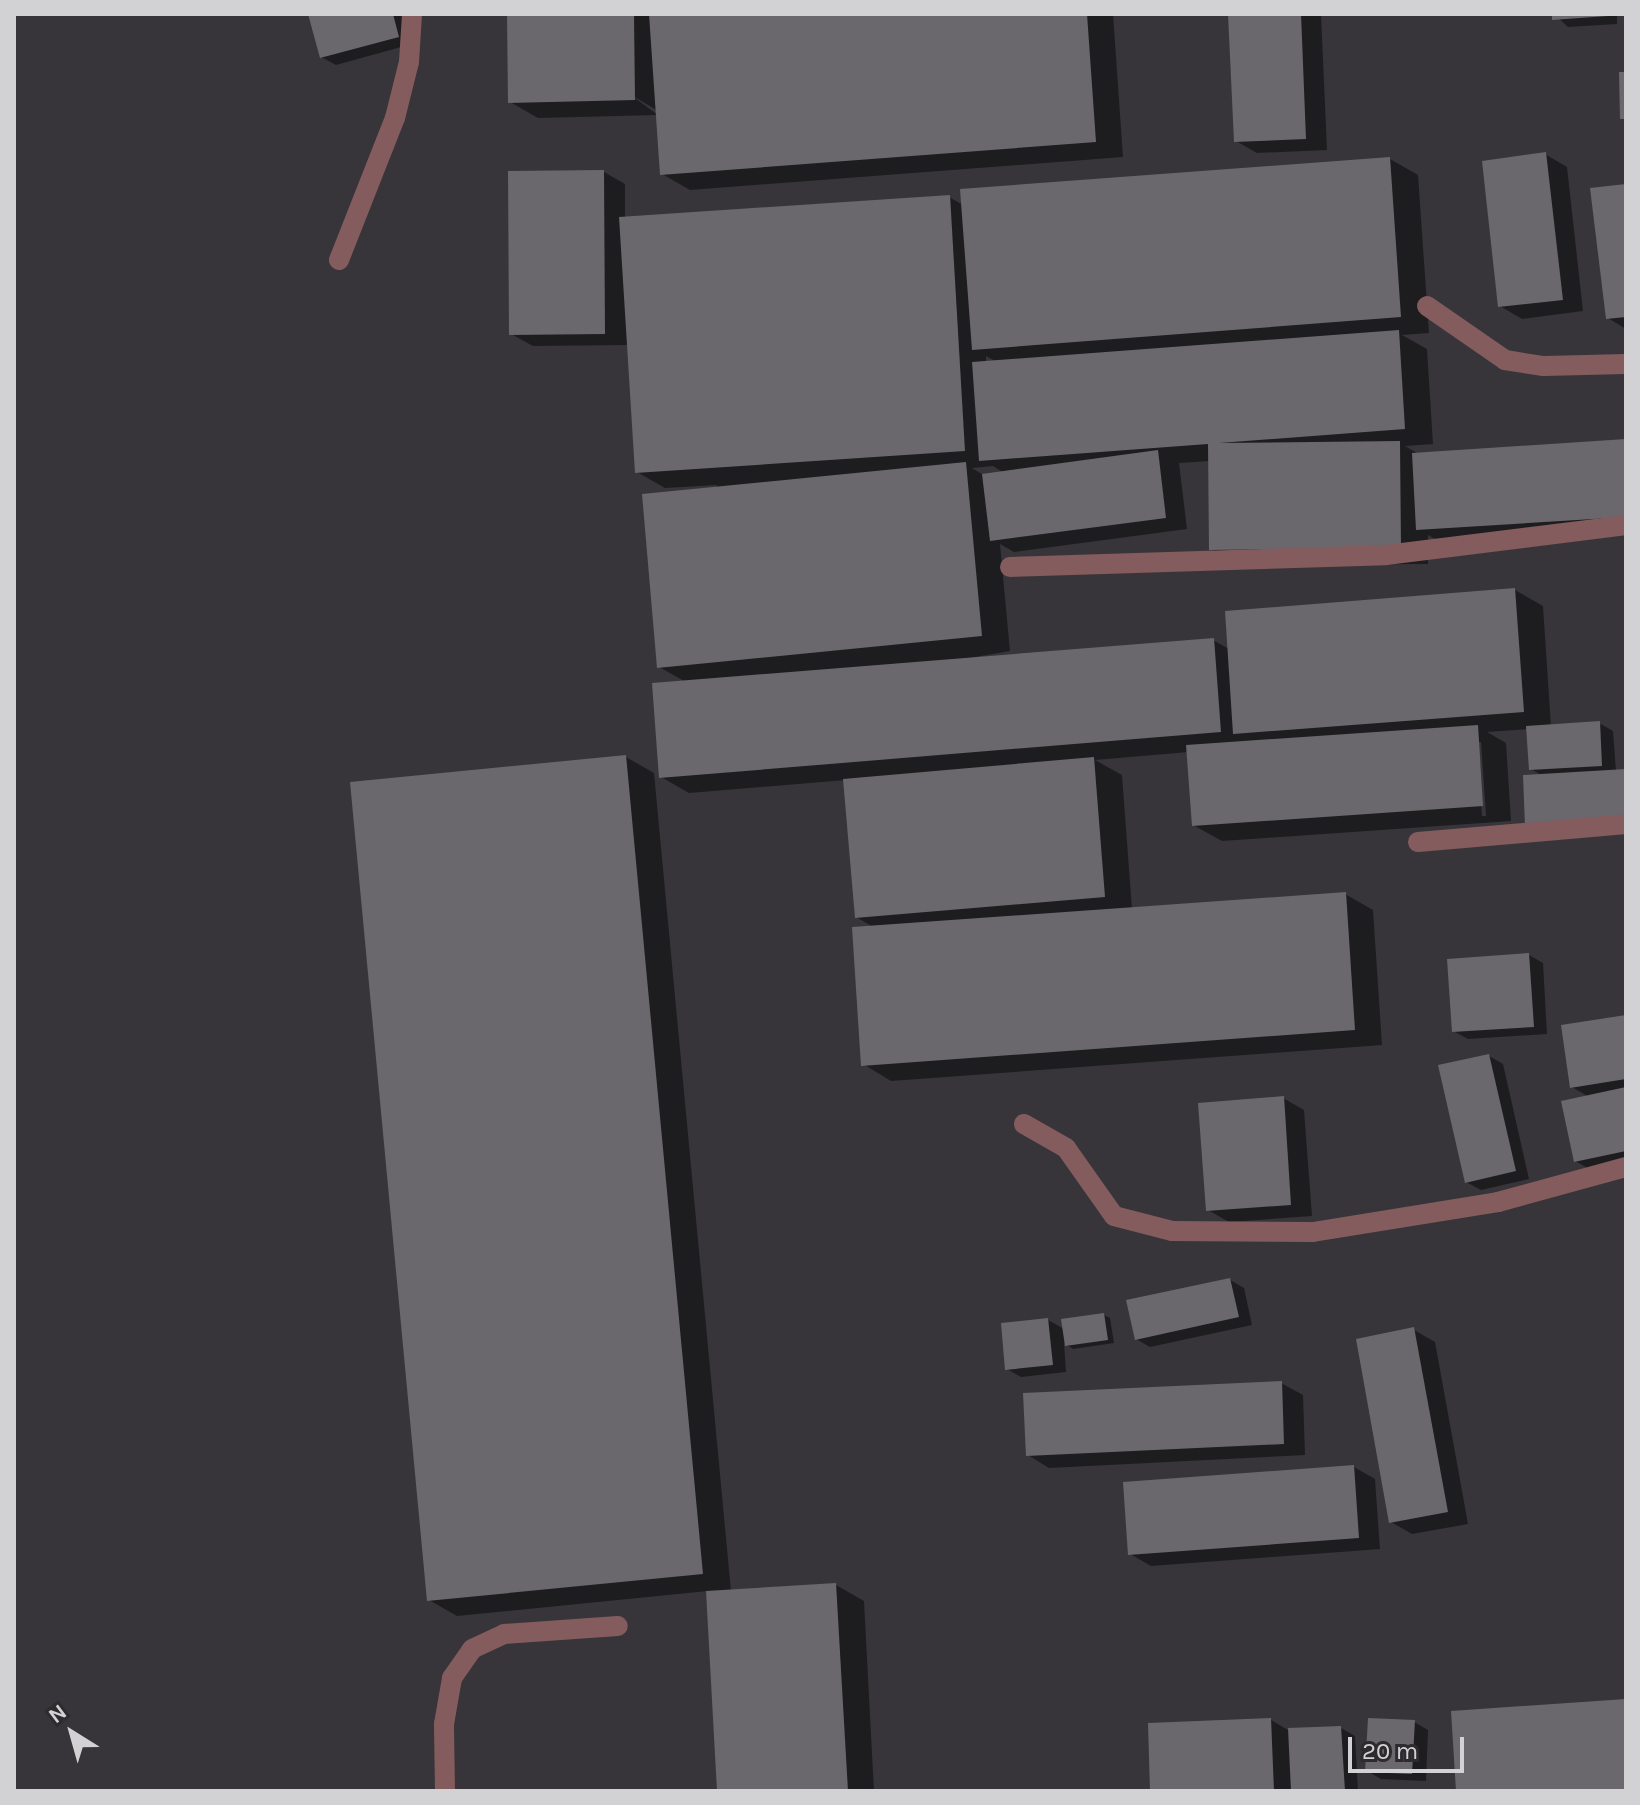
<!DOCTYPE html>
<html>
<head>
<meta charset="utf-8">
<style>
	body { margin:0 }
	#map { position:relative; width:1640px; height:1805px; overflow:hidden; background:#373539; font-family:Karla,sans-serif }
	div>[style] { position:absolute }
	.shadow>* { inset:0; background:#0007 }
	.building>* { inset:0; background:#6a686c }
	.minor>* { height:20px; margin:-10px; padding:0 10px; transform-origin:10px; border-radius:10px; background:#845c5e }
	span { translate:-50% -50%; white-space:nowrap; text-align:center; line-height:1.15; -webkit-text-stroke:8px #2d2b2e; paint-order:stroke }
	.frame { position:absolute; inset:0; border:16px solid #d2d1d3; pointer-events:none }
	.north { position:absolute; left:32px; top:1693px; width:80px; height:80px; -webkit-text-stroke:6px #2d2b2e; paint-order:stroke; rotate:323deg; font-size:22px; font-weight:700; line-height:32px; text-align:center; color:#d2d1d3 }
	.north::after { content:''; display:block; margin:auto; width:28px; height:36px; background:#d2d1d3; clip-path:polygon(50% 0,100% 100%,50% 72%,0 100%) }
	.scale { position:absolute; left:1348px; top:1737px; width:116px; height:36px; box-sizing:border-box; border:4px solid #d2d1d3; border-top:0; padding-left:10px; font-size:24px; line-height:28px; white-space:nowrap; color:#d2d1d3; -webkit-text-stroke:6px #2d2b2e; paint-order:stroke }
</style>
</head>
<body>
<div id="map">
	<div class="shadow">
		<div style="clip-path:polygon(310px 14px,404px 14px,412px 44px,336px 65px,321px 57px)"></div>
		<div style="clip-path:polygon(509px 14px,1113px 14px,1123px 157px,690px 190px,662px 174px,658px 111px,628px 93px,658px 115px,538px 118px,510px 102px)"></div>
		<div style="clip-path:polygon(1230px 14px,1321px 14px,1327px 150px,1257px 153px,1236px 141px)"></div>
		<div style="clip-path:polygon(1554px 14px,1617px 14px,1617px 24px,1568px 27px)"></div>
		<div style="clip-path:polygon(1545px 154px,1567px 167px,1583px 311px,1522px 319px,1500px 306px)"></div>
		<div style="clip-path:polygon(evenodd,1390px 159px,1418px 175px,1429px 333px,1402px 335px,1427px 349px,1433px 444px,1405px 446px,1419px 454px,1626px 441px,1626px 534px,1446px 545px,1428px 535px,1428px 564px,1239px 565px,1211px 549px,1210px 461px,1179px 463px,1187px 529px,1014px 552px,1000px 544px,1010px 651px,952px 661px,1213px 640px,1229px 649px,1515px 590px,1543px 606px,1551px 726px,1599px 723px,1613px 731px,1616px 771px,1626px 771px,1543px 776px,1531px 769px,1529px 729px,1487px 732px,1506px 743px,1511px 821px,1222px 841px,1193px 825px,1189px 752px,1095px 760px,1122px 775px,1132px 909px,1345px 894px,1373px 910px,1382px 1045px,891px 1081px,863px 1064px,875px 928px,856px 917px,846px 780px,689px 793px,661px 777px,686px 682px,659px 667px,717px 485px,665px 488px,637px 472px,629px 345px,533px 346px,511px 334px,604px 172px,625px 184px,625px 219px,949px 197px,963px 205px,1390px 159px,986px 356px,997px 362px,986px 363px,986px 356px,1390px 159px,993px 466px,1004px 473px,985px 476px,972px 468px,993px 466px,1390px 159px,1477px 742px,1481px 742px,1486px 816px,1482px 816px,1477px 742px)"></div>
		<div style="clip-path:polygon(1626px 186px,1626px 329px,1608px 318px)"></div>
		<div style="clip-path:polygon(626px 757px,654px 773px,731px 1591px,836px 1585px,864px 1601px,874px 1791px,719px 1791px,708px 1591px,457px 1616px,429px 1600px)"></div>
		<div style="clip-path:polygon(1529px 955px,1543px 963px,1547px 1034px,1468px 1039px,1453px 1031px)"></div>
		<div style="clip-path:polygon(1626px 1017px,1626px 1167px,1597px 1173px,1575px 1161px,1589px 1097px,1572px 1087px)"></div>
		<div style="clip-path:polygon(1489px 1056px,1503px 1064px,1529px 1179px,1481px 1190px,1466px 1182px)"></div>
		<div style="clip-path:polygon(1283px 1098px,1304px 1110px,1312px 1216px,1229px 1222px,1208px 1210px)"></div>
		<div style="clip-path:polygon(1230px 1280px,1244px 1288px,1252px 1325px,1150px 1347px,1136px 1339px)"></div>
		<div style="clip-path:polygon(1104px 1315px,1110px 1318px,1114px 1343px,1073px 1349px,1064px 1343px,1066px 1372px,1021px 1377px,1007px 1369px,1048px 1320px,1064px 1329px)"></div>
		<div style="clip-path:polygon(1414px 1330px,1435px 1342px,1468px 1524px,1412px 1534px,1391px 1522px)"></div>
		<div style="clip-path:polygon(1281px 1383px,1303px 1395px,1305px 1455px,1049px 1468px,1028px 1455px)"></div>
		<div style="clip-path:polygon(1354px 1467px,1375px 1479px,1380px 1549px,1151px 1566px,1130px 1554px)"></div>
		<div style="clip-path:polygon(1271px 1720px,1288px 1730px,1341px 1728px,1355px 1736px,1358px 1791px,1152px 1791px)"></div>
		<div style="clip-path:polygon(1414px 1722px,1428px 1730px,1426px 1781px,1381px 1779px,1367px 1771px)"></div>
	</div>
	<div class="building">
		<div style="clip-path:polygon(308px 14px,393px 14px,399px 37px,320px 58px)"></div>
		<div style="clip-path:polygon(507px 14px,634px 14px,635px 100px,508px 103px)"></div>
		<div style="clip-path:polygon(649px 14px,1087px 14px,1096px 142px,660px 175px)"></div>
		<div style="clip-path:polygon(1228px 14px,1301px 14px,1306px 139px,1234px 142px)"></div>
		<div style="clip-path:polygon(1552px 14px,1608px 14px,1608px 16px,1552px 20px)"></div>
		<div style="clip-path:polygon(1619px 72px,1626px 72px,1626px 119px,1620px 119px)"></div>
		<div style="clip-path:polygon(1546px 152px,1563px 300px,1498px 307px,1482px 161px)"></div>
		<div style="clip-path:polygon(1390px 157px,1401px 317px,972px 350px,960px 189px)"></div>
		<div style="clip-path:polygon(604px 170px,605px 334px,509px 335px,508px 171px)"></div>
		<div style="clip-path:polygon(1626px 184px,1626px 317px,1606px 319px,1590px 188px)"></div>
		<div style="clip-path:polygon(950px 195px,965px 451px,635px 473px,619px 217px)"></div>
		<div style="clip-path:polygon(1399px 330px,1405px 429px,1219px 443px,1400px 441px,1401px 548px,1209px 550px,1208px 444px,979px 461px,972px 362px)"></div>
		<div style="clip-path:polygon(1626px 439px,1626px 517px,1416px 530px,1412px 453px)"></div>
		<div style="clip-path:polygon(1158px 450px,1166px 518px,990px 541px,982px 474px)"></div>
		<div style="clip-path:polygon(966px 462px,982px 636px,657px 668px,642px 494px)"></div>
		<div style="clip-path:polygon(1515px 588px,1524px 712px,1233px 734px,1225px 611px)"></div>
		<div style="clip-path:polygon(1214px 638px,1221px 732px,659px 778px,652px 683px)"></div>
		<div style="clip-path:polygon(1600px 721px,1602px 766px,1529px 770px,1526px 726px)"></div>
		<div style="clip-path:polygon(1478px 725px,1483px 806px,1192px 826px,1186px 745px)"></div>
		<div style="clip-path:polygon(626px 755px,703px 1574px,427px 1601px,350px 782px)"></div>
		<div style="clip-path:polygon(1094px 757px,1105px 897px,855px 918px,843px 779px)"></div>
		<div style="clip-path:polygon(1626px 769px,1626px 820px,1525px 827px,1523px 775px)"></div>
		<div style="clip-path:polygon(1346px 892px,1355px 1030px,861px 1066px,852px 927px)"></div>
		<div style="clip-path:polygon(1529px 953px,1534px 1027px,1452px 1032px,1447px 959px)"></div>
		<div style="clip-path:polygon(1626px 1015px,1626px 1079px,1570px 1088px,1561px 1025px)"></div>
		<div style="clip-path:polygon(1489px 1054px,1516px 1171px,1465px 1183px,1438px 1065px)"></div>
		<div style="clip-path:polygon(1626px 1087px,1626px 1151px,1574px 1162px,1561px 1101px)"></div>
		<div style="clip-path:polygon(1284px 1096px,1291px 1205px,1206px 1211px,1198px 1103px)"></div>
		<div style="clip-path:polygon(1230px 1278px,1239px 1317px,1135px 1340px,1126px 1300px)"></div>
		<div style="clip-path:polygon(1104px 1313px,1108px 1340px,1065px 1346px,1061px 1319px)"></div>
		<div style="clip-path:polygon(1048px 1318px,1053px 1365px,1005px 1370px,1001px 1323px)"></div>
		<div style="clip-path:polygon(1414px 1327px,1448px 1512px,1389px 1523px,1356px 1339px)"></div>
		<div style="clip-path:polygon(1282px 1381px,1284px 1444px,1026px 1456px,1023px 1393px)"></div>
		<div style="clip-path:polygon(1354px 1465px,1359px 1538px,1128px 1555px,1123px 1482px)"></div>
		<div style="clip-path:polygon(836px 1583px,848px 1791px,717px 1791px,706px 1591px)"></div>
		<div style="clip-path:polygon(1626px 1699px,1626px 1791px,1456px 1791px,1451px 1711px)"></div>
		<div style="clip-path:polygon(1271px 1718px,1274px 1791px,1150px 1791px,1148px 1723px)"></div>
		<div style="clip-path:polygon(1368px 1718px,1415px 1720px,1412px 1774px,1365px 1772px)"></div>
		<div style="clip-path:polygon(1341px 1726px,1345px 1791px,1291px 1791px,1288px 1728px)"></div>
	</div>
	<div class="minor">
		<div style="left:339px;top:260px;width:153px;rotate:-68.5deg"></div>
		<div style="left:395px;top:118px;width:58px;rotate:-76deg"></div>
		<div style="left:409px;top:62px;width:48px;rotate:-86.4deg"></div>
		<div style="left:1427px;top:306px;width:95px;rotate:34.7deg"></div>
		<div style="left:1505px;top:360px;width:39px;rotate:9deg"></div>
		<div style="left:1544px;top:366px;width:82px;rotate:-1.4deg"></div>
		<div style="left:1010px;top:567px;width:376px;rotate:-1.8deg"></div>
		<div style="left:1386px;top:555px;width:242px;rotate:-7.1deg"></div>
		<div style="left:1418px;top:842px;width:209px;rotate:-4.9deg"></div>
		<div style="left:1024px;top:1124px;width:48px;rotate:29.7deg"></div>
		<div style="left:1066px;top:1148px;width:83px;rotate:54.8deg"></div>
		<div style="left:1114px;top:1216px;width:60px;rotate:14.5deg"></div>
		<div style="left:1172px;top:1231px;width:141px;rotate:0.4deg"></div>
		<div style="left:1313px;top:1232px;width:187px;rotate:-9.2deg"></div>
		<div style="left:1498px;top:1202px;width:133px;rotate:-15.3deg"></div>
		<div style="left:445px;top:1791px;width:67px;rotate:-90.9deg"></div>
		<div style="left:444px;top:1724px;width:47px;rotate:-80.1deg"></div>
		<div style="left:452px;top:1678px;width:35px;rotate:-55deg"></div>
		<div style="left:472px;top:1649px;width:35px;rotate:-25deg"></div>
		<div style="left:504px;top:1634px;width:114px;rotate:-4deg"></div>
	</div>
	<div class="frame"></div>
	<div class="north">N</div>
	<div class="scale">20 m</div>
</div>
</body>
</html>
